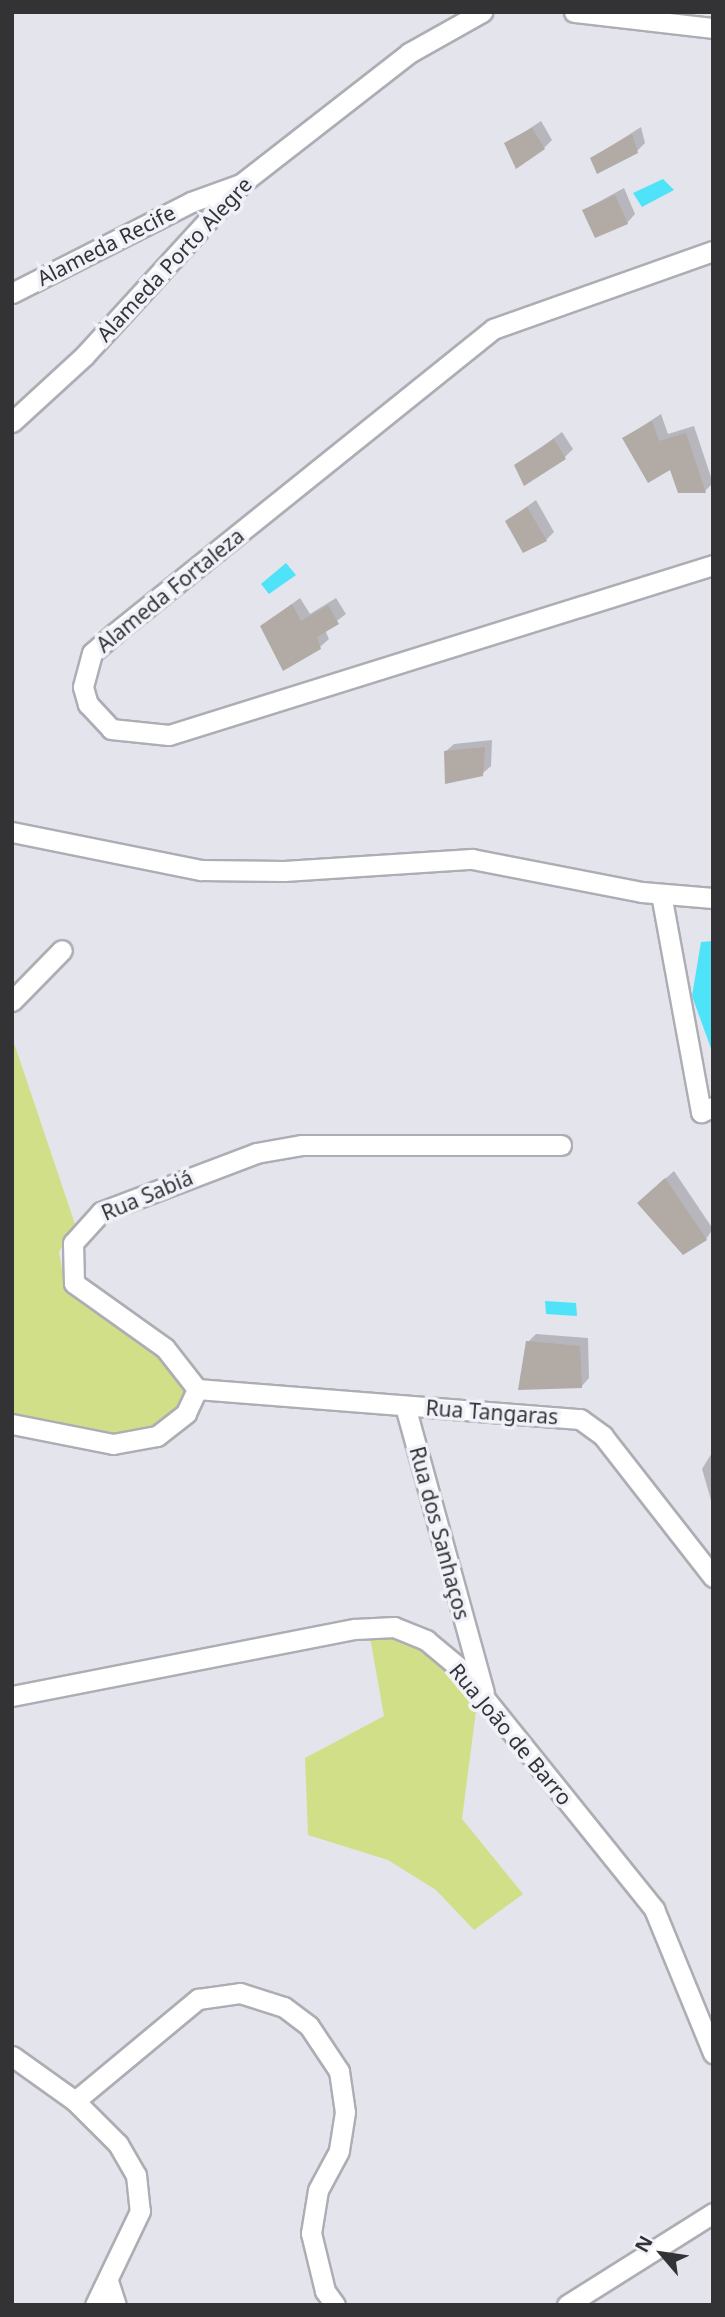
<!DOCTYPE html>
<html>
<head>
<meta charset="utf-8">
<style>
	body { margin:0 }
	#map { position:relative; width:725px; height:2317px; overflow:hidden; background:#e4e4ec; font-family:"Noto Sans",sans-serif }
	div>[style] { position:absolute }
	.green>* { inset:0; background:#d1df88 }
	.water>* { inset:0; background:#4ee3f8 }
	.shadow>* { inset:0; background:#0003 }
	.building>* { inset:0; background:#b1aaa5 }
	.roads { filter:drop-shadow(2px 0 #adadb4) drop-shadow(-2px 0 #adadb4) drop-shadow(0 2px #adadb4) drop-shadow(0 -2px #adadb4) }
	.minor>* { height:19px; margin:-9.5px; padding:0 9.5px; transform-origin:9.5px; border-radius:9.5px; background:#fff }
	span { translate:-50% -50%; white-space:nowrap; text-align:center; line-height:1.15; -webkit-text-stroke:7px #f1f1f9; paint-order:stroke }
	.street-label { font-size:21px; color:#333336 }
	.frame { position:absolute; inset:0; border:14px solid #333336; pointer-events:none }
	.north { position:absolute; left:627px; top:2219px; width:70px; height:70px; -webkit-text-stroke:5px #f1f1f9; paint-order:stroke; rotate:299deg; font-size:19px; font-weight:700; line-height:28px; text-align:center; color:#333336 }
	.north::after { content:''; display:block; margin:auto; width:24px; height:32px; background:#333336; clip-path:polygon(50% 0,100% 100%,50% 72%,0 100%) }
</style>
</head>
<body>
<div id="map">
	<div class="green">
		<div style="clip-path:polygon(12px 1037px,75px 1224px,59px 1252px,64px 1280px,84px 1303px,161px 1353px,190px 1395px,153px 1431px,113px 1438px,12px 1421px)"></div>
		<div style="clip-path:polygon(394px 1634px,422px 1645px,477px 1703px,462px 1819px,523px 1894px,474px 1930px,436px 1890px,388px 1860px,308px 1835px,305px 1758px,384px 1716px,370px 1637px)"></div>
	</div>
	<div class="water">
		<div style="clip-path:polygon(663px 179px,674px 190px,642px 207px,633px 193px)"></div>
		<div style="clip-path:polygon(286px 563px,296px 575px,269px 594px,261px 584px)"></div>
		<div style="clip-path:polygon(713px 941px,713px 1054px,692px 996px,701px 942px)"></div>
		<div style="clip-path:polygon(545px 1301px,576px 1303px,577px 1316px,546px 1314px)"></div>
	</div>
	<div class="shadow">
		<div style="clip-path:polygon(541px 121px,552px 140px,544px 148px,506px 144px)"></div>
		<div style="clip-path:polygon(641px 127px,645px 143px,637px 151px,592px 158px)"></div>
		<div style="clip-path:polygon(624px 188px,635px 214px,627px 223px,584px 210px)"></div>
		<div style="clip-path:polygon(661px 414px,668px 434px,694px 426px,713px 483px,705px 491px,624px 438px)"></div>
		<div style="clip-path:polygon(562px 432px,573px 449px,564px 458px,516px 466px)"></div>
		<div style="clip-path:polygon(536px 500px,554px 532px,546px 540px,507px 521px)"></div>
		<div style="clip-path:polygon(300px 598px,310px 614px,336px 598px,346px 614px,325px 630px,329px 639px,320px 647px,262px 626px)"></div>
		<div style="clip-path:polygon(492px 740px,491px 766px,482px 774px,445px 752px,454px 744px)"></div>
		<div style="clip-path:polygon(674px 1171px,713px 1229px,706px 1239px,647px 1195px)"></div>
		<div style="clip-path:polygon(536px 1334px,588px 1338px,589px 1378px,581px 1387px,528px 1342px)"></div>
		<div style="clip-path:polygon(713px 1451px,713px 1507px,702px 1469px)"></div>
	</div>
	<div class="building">
		<div style="clip-path:polygon(532px 128px,545px 149px,516px 169px,504px 143px)"></div>
		<div style="clip-path:polygon(632px 134px,638px 153px,597px 174px,590px 158px)"></div>
		<div style="clip-path:polygon(615px 195px,628px 224px,595px 238px,582px 210px)"></div>
		<div style="clip-path:polygon(652px 421px,659px 441px,686px 433px,706px 493px,678px 493px,670px 470px,648px 483px,622px 438px)"></div>
		<div style="clip-path:polygon(554px 439px,566px 459px,524px 486px,514px 465px)"></div>
		<div style="clip-path:polygon(527px 507px,547px 541px,523px 553px,505px 521px)"></div>
		<div style="clip-path:polygon(292px 604px,301px 621px,328px 605px,339px 624px,317px 637px,321px 649px,283px 671px,260px 626px)"></div>
		<div style="clip-path:polygon(485px 747px,483px 776px,445px 784px,444px 751px)"></div>
		<div style="clip-path:polygon(665px 1178px,707px 1240px,683px 1255px,637px 1203px)"></div>
		<div style="clip-path:polygon(526px 1341px,580px 1346px,582px 1388px,518px 1390px)"></div>
	</div>
	<div class="roads">
		<div class="minor">
			<div style="left:574px;top:12px;width:140px;rotate:6.6deg"></div>
			<div style="left:713px;top:251px;width:233px;rotate:160.5deg"></div>
			<div style="left:493px;top:329px;width:485px;rotate:141.2deg"></div>
			<div style="left:115px;top:633px;width:30px;rotate:139deg"></div>
			<div style="left:92px;top:653px;width:35px;rotate:105deg"></div>
			<div style="left:83px;top:687px;width:18px;rotate:74deg"></div>
			<div style="left:88px;top:704px;width:34px;rotate:47deg"></div>
			<div style="left:111px;top:729px;width:58px;rotate:5.9deg"></div>
			<div style="left:169px;top:735px;width:570px;rotate:-17.35deg"></div>
			<div style="left:12px;top:293px;width:201px;rotate:-26.9deg"></div>
			<div style="left:191px;top:202px;width:50px;rotate:-19.9deg"></div>
			<div style="left:12px;top:422px;width:98px;rotate:-42.5deg"></div>
			<div style="left:84px;top:356px;width:233px;rotate:-47.6deg"></div>
			<div style="left:241px;top:184px;width:213px;rotate:-37.9deg"></div>
			<div style="left:409px;top:53px;width:84px;rotate:-29.3deg"></div>
			<div style="left:12px;top:832px;width:193px;rotate:11.4deg"></div>
			<div style="left:201px;top:870px;width:83px;rotate:0.7deg"></div>
			<div style="left:284px;top:871px;width:188px;rotate:-3.7deg"></div>
			<div style="left:472px;top:859px;width:173px;rotate:11deg"></div>
			<div style="left:642px;top:892px;width:71px;rotate:4.8deg"></div>
			<div style="left:661px;top:894px;width:222px;rotate:79.6deg"></div>
			<div style="left:701px;top:1112px;width:13px;rotate:-23deg"></div>
			<div style="left:12px;top:1001px;width:71px;rotate:-45.6deg"></div>
			<div style="left:197px;top:1389px;width:384px;rotate:4.5deg"></div>
			<div style="left:580px;top:1419px;width:29px;rotate:36deg"></div>
			<div style="left:603px;top:1436px;width:179px;rotate:52deg"></div>
			<div style="left:405px;top:1406px;width:297px;rotate:74.6deg"></div>
			<div style="left:12px;top:1424px;width:103px;rotate:11.2deg"></div>
			<div style="left:113px;top:1444px;width:45px;rotate:-10.3deg"></div>
			<div style="left:157px;top:1436px;width:37px;rotate:-38deg"></div>
			<div style="left:186px;top:1413px;width:26px;rotate:-65deg"></div>
			<div style="left:197px;top:1389px;width:52px;rotate:-128deg"></div>
			<div style="left:165px;top:1348px;width:112px;rotate:-144.5deg"></div>
			<div style="left:74px;top:1283px;width:40px;rotate:-91.4deg"></div>
			<div style="left:73px;top:1243px;width:42px;rotate:-47.9deg"></div>
			<div style="left:101px;top:1212px;width:166px;rotate:-20.8deg"></div>
			<div style="left:256px;top:1153px;width:47px;rotate:-9.9deg"></div>
			<div style="left:302px;top:1145px;width:259px"></div>
			<div style="left:12px;top:1696px;width:349px;rotate:-11.1deg"></div>
			<div style="left:355px;top:1629px;width:39px;rotate:-3deg"></div>
			<div style="left:394px;top:1627px;width:35px;rotate:22deg"></div>
			<div style="left:426px;top:1640px;width:47px;rotate:39.8deg"></div>
			<div style="left:462px;top:1670px;width:307px;rotate:51.2deg"></div>
			<div style="left:654px;top:1909px;width:156px;rotate:67.7deg"></div>
			<div style="left:12px;top:2056px;width:77px;rotate:35.5deg"></div>
			<div style="left:75px;top:2101px;width:61px;rotate:45deg"></div>
			<div style="left:118px;top:2144px;width:36px;rotate:60deg"></div>
			<div style="left:136px;top:2175px;width:36px;rotate:84deg"></div>
			<div style="left:140px;top:2211px;width:104px;rotate:115.6deg"></div>
			<div style="left:75px;top:2101px;width:160px;rotate:-39.7deg"></div>
			<div style="left:198px;top:1999px;width:42px;rotate:-8.1deg"></div>
			<div style="left:240px;top:1993px;width:46px;rotate:17.7deg"></div>
			<div style="left:284px;top:2007px;width:31px;rotate:37deg"></div>
			<div style="left:309px;top:2026px;width:54px;rotate:56.3deg"></div>
			<div style="left:339px;top:2071px;width:41px;rotate:81.7deg"></div>
			<div style="left:345px;top:2112px;width:39px;rotate:99deg"></div>
			<div style="left:339px;top:2151px;width:44px;rotate:118.3deg"></div>
			<div style="left:318px;top:2190px;width:44px;rotate:99.2deg"></div>
			<div style="left:311px;top:2233px;width:60px;rotate:76.4deg"></div>
			<div style="left:325px;top:2291px;width:17px;rotate:54deg"></div>
			<div style="left:108px;top:2281px;width:25px;rotate:72deg"></div>
			<div style="left:567px;top:2305px;width:173px;rotate:-32.2deg"></div>
		</div>
	</div>
	<div class="street-label">
		<span style="left:106px;top:245px;rotate:-27deg">Alameda Recife</span>
		<span style="left:174px;top:259px;rotate:-47deg">Alameda Porto Alegre</span>
		<span style="left:170px;top:590px;rotate:-39deg">Alameda Fortaleza</span>
		<span style="left:147px;top:1195px;rotate:-23deg">Rua Sabiá</span>
		<span style="left:492px;top:1412px;rotate:4deg">Rua Tangaras</span>
		<span style="left:440px;top:1533px;rotate:75deg">Rua dos Sanhaços</span>
		<span style="left:511px;top:1734px;rotate:50deg">Rua João de Barro</span>
	</div>
	<div class="frame"></div>
	<div class="north">N</div>
</div>
</body>
</html>
